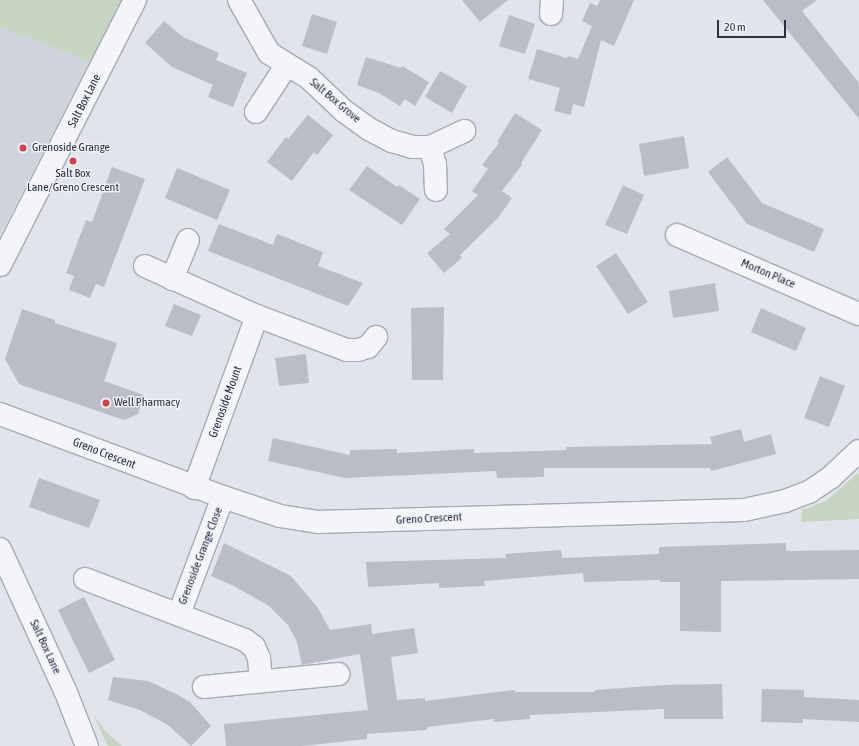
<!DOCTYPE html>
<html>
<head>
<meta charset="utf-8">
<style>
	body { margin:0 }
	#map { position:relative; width:859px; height:746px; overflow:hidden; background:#e1e4ea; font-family:"Asap Condensed",sans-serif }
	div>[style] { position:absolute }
	.built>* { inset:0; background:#cfd3dc }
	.green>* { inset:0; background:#c5d5c2 }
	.building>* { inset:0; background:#b8bdc8 }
	.roads { filter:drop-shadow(1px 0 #a6aab5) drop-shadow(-1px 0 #a6aab5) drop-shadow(0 1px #a6aab5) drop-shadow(0 -1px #a6aab5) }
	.minor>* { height:22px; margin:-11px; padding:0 11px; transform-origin:11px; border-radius:11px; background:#f4f5f8 }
	.dots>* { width:11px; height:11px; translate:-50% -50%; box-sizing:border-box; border:2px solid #f1f3f8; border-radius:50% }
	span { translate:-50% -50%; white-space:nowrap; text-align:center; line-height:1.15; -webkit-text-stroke:3px #f1f3f8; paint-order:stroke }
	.street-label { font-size:12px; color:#293043 }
	.poi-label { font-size:12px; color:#293043 }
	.left { translate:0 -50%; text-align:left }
	.scale { position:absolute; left:717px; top:20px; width:69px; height:18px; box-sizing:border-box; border:2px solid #293043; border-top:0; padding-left:5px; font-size:12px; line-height:14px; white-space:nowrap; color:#293043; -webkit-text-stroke:3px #f1f3f8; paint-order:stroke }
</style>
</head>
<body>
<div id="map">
	<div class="built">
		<div style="clip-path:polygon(0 27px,90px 61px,0 235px)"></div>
	</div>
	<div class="green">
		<div style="clip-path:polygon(0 0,125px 0,90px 61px,0 27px)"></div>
		<div style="clip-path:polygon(859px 472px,859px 519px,801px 522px,802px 510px,826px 501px)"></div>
		<div style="clip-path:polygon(93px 714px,106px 732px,122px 746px,108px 746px)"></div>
	</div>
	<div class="building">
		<div style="clip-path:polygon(462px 0,508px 0,480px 22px)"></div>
		<div style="clip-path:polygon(600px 0,634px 0,614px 46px,601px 40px,584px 107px,573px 104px,571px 115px,554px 111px,560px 88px,528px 79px,537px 49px,567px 58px,568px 56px,578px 59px,592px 26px,582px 21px,590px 3px,597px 6px)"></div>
		<div style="clip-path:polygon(763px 0,817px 0,802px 11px,859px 83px,859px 119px)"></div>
		<div style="clip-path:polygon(312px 14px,337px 22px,327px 54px,302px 46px)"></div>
		<div style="clip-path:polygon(509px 15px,535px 24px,525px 54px,499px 46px)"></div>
		<div style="clip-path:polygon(164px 21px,183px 37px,219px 53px,216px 60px,247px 73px,233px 107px,208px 97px,213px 85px,172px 67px,145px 43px)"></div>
		<div style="clip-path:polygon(366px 57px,401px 68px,402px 66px,429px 82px,415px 106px,405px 99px,400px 106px,379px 93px,357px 85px)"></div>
		<div style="clip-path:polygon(440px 71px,467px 86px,452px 113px,425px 97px)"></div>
		<div style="clip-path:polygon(515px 113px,542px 130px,521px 163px,522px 165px,502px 191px,512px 198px,498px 218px,460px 255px,462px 258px,444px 273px,427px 253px,450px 234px,444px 229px,478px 195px,472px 191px,488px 169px,482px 165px,499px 143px,497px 142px)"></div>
		<div style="clip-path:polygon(308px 115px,333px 135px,317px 155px,314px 152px,292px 181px,267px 162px,286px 137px,288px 139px)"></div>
		<div style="clip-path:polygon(684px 136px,689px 168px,644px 176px,639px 144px)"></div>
		<div style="clip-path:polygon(727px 157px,762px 203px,824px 229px,814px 252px,747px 224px,708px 172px)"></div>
		<div style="clip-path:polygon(367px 166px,397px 187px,399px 185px,420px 199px,402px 225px,349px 190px)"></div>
		<div style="clip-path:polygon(112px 167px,145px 179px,104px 287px,96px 284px,90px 298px,69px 290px,74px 276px,66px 273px,86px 220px,92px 222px)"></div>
		<div style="clip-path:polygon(177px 168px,230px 190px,217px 220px,165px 198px)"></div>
		<div style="clip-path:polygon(623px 185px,644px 195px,627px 234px,605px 225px)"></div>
		<div style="clip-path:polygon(219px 224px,273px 245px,277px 234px,323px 252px,318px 266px,363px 283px,348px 306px,208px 251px)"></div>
		<div style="clip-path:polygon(616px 253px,648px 302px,628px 314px,596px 266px)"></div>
		<div style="clip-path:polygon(715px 283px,719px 311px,673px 318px,669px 291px)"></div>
		<div style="clip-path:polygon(174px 304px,201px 315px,192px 336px,165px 326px)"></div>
		<div style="clip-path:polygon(444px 307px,443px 380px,412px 380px,411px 308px)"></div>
		<div style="clip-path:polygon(761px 308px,806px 328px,796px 351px,751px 332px)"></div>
		<div style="clip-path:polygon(22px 309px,55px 320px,55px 323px,117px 343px,104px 381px,144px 395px,138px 414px,124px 420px,19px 384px,5px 359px)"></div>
		<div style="clip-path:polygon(306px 354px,309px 383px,279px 386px,275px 358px)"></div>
		<div style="clip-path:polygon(820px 376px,845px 386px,829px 427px,804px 418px)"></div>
		<div style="clip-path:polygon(741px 429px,744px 442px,771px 434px,776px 454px,711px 471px,710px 468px,544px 468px,544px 477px,497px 478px,496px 471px,345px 478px,268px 461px,273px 438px,350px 455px,350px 450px,397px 449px,397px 453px,474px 449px,474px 453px,566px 450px,566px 447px,712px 444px,710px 437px)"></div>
		<div style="clip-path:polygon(39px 478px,100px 500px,89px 528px,29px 507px)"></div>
		<div style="clip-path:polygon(224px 543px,291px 576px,318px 608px,330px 630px,371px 624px,372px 634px,414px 628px,418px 653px,391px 657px,397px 700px,425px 698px,425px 701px,515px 690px,515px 692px,595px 692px,595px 690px,664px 685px,722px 684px,723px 719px,664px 719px,664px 709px,530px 715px,530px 719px,494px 722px,494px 719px,427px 727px,427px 730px,367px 734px,367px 739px,302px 746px,226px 746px,224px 724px,368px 710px,360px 654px,302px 665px,297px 642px,288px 625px,269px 606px,234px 586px,211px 576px)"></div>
		<div style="clip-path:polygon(786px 543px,786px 551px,859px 550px,859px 579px,721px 581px,721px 632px,680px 631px,680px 582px,660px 582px,660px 580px,584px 582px,583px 573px,484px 581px,485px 586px,439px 588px,439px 583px,368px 587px,366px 562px,506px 558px,505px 554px,561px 550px,562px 558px,659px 554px,659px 547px)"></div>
		<div style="clip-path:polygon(84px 597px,115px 660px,89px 673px,58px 610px)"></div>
		<div style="clip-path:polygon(113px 677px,148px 681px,176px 694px,190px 702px,211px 726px,191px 746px,168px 725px,140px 710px,108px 700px)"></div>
		<div style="clip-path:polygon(762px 689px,804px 690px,804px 697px,859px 700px,859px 722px,803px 719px,803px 723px,761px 722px)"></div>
	</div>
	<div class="roads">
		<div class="minor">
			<div style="left:239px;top:0;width:61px;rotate:60.5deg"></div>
			<div style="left:269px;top:53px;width:47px;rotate:32deg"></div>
			<div style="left:309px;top:78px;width:48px;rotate:43.3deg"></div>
			<div style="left:344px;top:111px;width:31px;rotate:36deg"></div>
			<div style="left:369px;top:129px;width:26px;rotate:28deg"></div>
			<div style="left:392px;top:141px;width:22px;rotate:16deg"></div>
			<div style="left:413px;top:147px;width:17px"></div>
			<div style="left:430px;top:147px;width:38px;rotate:-25deg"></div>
			<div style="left:551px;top:14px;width:14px;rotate:-86deg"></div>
			<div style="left:256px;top:112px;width:55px;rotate:-56.9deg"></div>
			<div style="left:430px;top:147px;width:18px;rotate:74deg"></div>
			<div style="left:435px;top:164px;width:26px;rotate:88deg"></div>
			<div style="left:677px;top:235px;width:198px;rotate:23.5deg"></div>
			<div style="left:0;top:265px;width:297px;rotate:-63deg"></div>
			<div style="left:145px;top:266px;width:123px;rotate:24.1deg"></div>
			<div style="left:257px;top:316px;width:96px;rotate:20.7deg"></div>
			<div style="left:347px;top:350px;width:11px"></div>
			<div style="left:358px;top:350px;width:10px;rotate:-17deg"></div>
			<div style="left:368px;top:347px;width:13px;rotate:-51deg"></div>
			<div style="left:172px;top:279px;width:42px;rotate:-67.7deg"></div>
			<div style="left:0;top:414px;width:238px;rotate:20.4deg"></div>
			<div style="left:223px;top:497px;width:60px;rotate:18.4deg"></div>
			<div style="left:280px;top:516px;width:38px;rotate:9deg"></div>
			<div style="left:318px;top:522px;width:426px;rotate:-1.6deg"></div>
			<div style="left:744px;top:510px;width:42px;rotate:-12.4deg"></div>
			<div style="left:785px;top:501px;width:26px;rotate:-21deg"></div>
			<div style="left:809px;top:492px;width:27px;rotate:-34deg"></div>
			<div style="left:831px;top:477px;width:38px;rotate:-43deg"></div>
			<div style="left:194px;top:488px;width:183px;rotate:-69.9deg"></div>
			<div style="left:0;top:549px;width:155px;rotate:65.3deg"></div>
			<div style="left:65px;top:690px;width:60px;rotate:68.6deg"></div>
			<div style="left:85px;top:579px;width:171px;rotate:20.9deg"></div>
			<div style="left:245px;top:640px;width:11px;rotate:38deg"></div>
			<div style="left:254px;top:647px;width:12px;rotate:66deg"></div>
			<div style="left:259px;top:658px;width:22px;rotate:85deg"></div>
			<div style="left:179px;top:614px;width:125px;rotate:-69.4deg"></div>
			<div style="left:204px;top:687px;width:135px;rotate:-5.5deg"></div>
		</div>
	</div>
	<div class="dots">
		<div style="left:23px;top:148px;background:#d4414e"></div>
		<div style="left:73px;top:161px;background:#d4414e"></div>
		<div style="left:106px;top:403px;background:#d4414e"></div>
	</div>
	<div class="street-label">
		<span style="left:85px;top:101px;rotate:-63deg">Salt Box Lane</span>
		<span style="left:335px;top:101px;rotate:40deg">Salt Box Grove</span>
		<span style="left:768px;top:274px;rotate:23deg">Morton Place</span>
		<span style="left:226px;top:402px;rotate:-70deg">Grenoside Mount</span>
		<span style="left:104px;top:454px;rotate:21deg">Greno Crescent</span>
		<span style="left:429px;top:519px;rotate:-3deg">Greno Crescent</span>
		<span style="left:201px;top:556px;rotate:-69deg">Grenoside Grange Close</span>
		<span style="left:45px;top:647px;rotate:65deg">Salt Box Lane</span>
	</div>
	<div class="poi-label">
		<span class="left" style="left:32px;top:148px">Grenoside Grange</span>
		<span style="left:73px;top:181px">Salt Box<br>Lane/Greno Crescent</span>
		<span class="left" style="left:114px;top:403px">Well Pharmacy</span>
	</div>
	<div class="scale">20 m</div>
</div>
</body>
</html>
